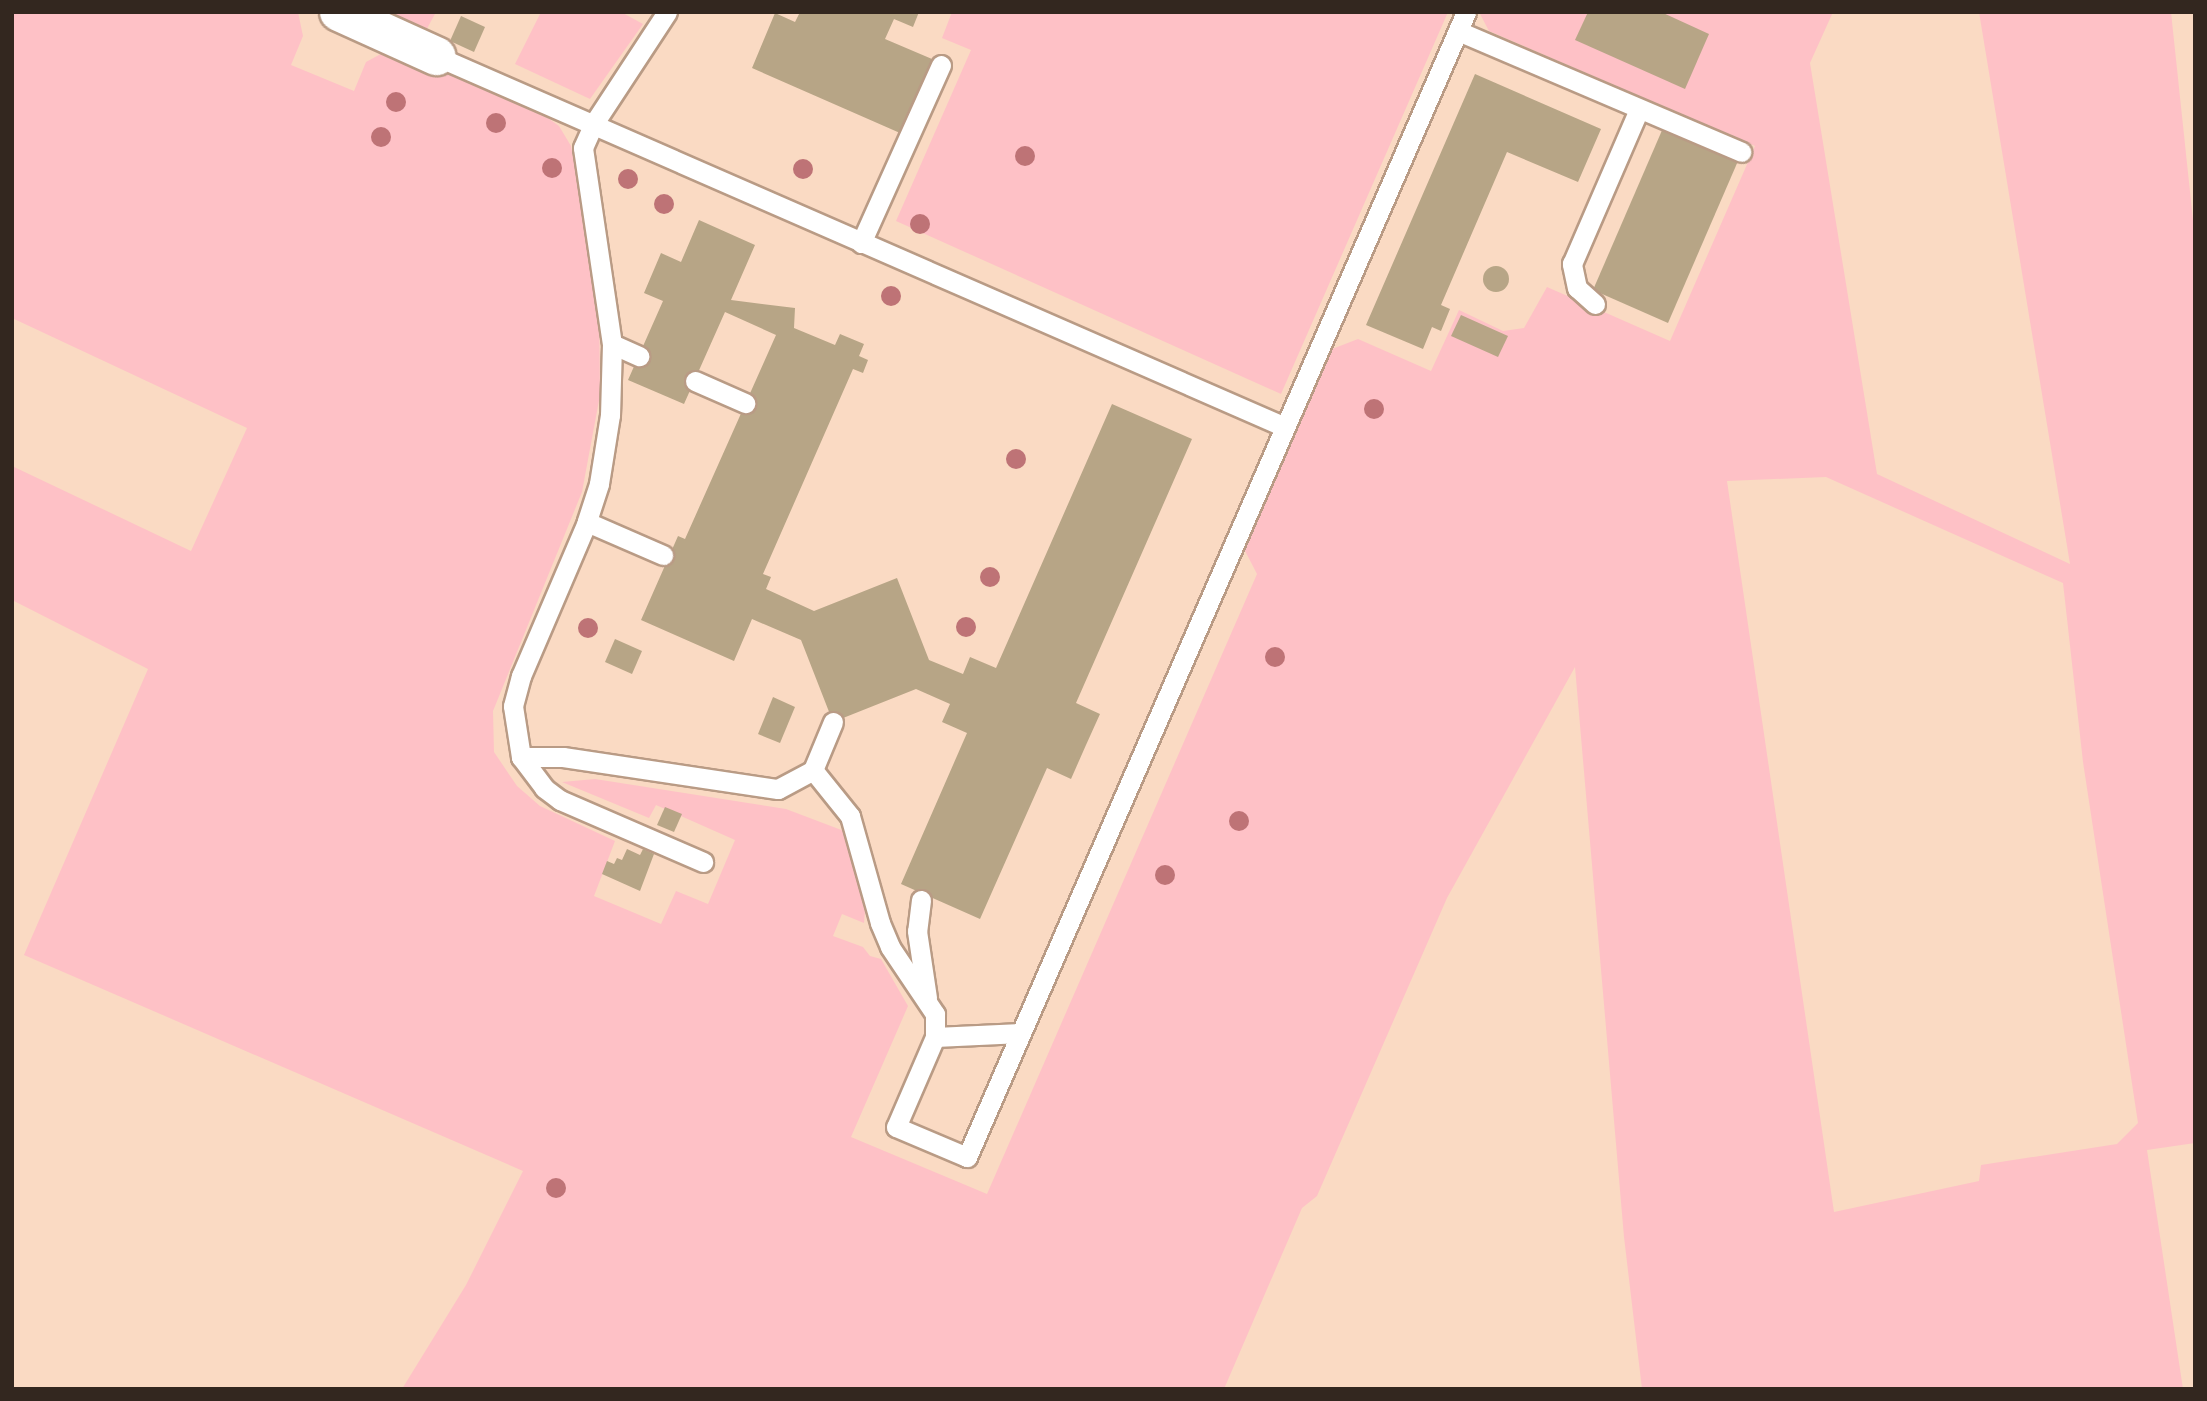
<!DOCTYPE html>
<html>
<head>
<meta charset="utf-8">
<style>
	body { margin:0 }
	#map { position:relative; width:2207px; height:1401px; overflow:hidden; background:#fadac3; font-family:"Exo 2",sans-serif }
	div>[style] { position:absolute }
	.green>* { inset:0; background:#fec1c6 }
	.building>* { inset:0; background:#b7a586 }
	.round { border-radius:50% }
	.roads { filter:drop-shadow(2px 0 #b99b85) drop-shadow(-2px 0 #b99b85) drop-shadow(0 2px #b99b85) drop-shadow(0 -2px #b99b85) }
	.service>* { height:19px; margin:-9.5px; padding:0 9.5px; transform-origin:9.5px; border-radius:9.5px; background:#fff }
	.minor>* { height:38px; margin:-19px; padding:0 19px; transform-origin:19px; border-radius:19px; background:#fff }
	.trees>* { width:20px; height:20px; margin:-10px; border-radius:50%; background:#be7376 }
	span { translate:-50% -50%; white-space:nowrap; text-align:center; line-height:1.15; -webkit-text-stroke:6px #fff; paint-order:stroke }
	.frame { position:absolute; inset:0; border:14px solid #33271f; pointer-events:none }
</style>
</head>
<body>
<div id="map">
	<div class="green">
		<div style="clip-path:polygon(evenodd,12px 12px,298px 12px,303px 36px,291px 65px,354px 91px,366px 62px,390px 49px,538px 111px,559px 126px,571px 146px,599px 296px,600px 395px,582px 492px,493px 711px,494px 752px,517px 786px,540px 806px,615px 841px,594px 896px,661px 924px,676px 891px,708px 904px,735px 840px,656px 805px,649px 818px,562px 782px,595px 779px,786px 809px,844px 831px,865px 911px,864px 923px,842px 914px,833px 936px,863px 947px,870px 956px,881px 959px,908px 1006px,851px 1137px,987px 1194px,1257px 574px,1242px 545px,1327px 351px,1358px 339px,1431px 371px,1459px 310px,1503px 331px,1524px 328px,1547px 287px,1670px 341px,1755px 146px,1489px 31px,1479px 12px,1833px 12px,1810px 63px,1877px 474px,2070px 564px,1979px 12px,2171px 12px,2195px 239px,2195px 1143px,2147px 1150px,2183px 1389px,1642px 1389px,1624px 1237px,1575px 667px,1447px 898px,1317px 1196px,1302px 1208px,1224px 1389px,402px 1389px,466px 1285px,523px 1171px,24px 955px,148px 669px,12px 600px,12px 466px,191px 551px,247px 428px,12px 318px,12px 12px,1826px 477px,2063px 583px,2083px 762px,2138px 1123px,2117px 1144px,1981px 1165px,1979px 1181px,1834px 1212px,1727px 481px,1826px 477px)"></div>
		<div style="clip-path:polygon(370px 12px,436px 12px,423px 36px)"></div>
		<div style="clip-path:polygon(541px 12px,621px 12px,643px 24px,590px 99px,515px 64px)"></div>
		<div style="clip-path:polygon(952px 12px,1448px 12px,1281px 394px,896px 221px,971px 50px,942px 38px)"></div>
	</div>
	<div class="building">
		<div style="clip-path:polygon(800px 12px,919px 12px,913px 27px,894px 19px,885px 39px,932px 59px,900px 133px,752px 68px,775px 13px,795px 22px)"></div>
		<div style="clip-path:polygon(1588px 12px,1661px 12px,1709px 34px,1685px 89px,1575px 40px)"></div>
		<div style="clip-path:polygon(461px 16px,485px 27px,474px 52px,450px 41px)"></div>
		<div style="clip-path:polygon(1475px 74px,1601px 129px,1578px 182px,1507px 152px,1441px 305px,1450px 309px,1441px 331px,1432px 327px,1423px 349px,1366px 325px)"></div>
		<div style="clip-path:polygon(1663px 128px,1738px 161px,1668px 323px,1593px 290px)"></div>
		<div style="clip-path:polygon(699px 220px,755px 245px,731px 300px,795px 308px,794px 328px,835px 345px,840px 334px,864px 344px,859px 356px,868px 360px,863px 373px,853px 369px,763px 574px,771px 577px,766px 589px,814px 611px,897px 578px,929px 660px,963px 674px,970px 657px,996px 668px,1112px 404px,1192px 439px,1076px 703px,1100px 714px,1086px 745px,1071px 779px,1047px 768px,980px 919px,901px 884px,967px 733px,942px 722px,950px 704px,916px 689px,833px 722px,801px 640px,752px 619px,734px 661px,641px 620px,678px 536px,685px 539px,776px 335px,725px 312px,684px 404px,628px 380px,663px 301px,644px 293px,661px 253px,681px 262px)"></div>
		<div class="round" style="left:1483px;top:266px;width:26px;height:26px"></div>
		<div style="clip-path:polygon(1461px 315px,1508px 336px,1498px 357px,1451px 336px)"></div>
		<div style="clip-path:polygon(615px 639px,642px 651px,632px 674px,605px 662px)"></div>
		<div style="clip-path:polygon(773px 697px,795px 707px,780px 743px,758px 734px)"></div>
		<div style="clip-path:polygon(665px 807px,682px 814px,674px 832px,657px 825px)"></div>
		<div style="clip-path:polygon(627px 849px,640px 855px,643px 849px,654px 854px,640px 891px,602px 874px,607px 861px,614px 864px,617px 858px,622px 860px)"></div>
	</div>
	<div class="roads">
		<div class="service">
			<div style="left:667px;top:12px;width:133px;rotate:123.3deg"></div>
			<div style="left:594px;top:123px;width:27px;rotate:114deg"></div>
			<div style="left:583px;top:148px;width:198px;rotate:81.6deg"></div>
			<div style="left:612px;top:344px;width:71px;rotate:91.6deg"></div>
			<div style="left:610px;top:415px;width:70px;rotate:99.1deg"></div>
			<div style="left:599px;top:484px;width:40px;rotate:108deg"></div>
			<div style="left:587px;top:522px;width:168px;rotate:113.2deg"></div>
			<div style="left:521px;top:676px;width:31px;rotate:105deg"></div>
			<div style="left:513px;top:706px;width:52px;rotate:81.1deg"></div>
			<div style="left:521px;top:757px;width:42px"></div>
			<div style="left:563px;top:757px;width:217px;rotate:8.5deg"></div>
			<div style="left:778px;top:789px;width:40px;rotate:-28deg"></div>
			<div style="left:813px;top:770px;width:59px;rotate:51.2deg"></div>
			<div style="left:850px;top:816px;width:111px;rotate:74.3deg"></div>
			<div style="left:880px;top:923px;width:26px;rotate:67deg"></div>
			<div style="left:890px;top:947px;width:81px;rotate:56.1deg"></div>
			<div style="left:935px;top:1014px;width:23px;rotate:90deg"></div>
			<div style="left:935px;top:1037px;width:86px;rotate:-2.7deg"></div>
			<div style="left:1458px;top:31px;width:308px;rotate:23.1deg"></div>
			<div style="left:436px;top:56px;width:924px;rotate:23.6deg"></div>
			<div style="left:861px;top:243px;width:195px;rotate:-65.8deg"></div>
			<div style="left:1595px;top:304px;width:24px;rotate:-138deg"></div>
			<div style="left:1577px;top:288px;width:25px;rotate:-102deg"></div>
			<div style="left:1572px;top:264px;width:169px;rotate:-66.6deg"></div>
			<div style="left:612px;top:344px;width:30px;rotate:24deg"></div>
			<div style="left:695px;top:381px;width:55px;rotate:23.7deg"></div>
			<div style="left:587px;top:522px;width:83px;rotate:23.5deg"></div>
			<div style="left:521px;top:757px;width:39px;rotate:53deg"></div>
			<div style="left:544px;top:788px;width:20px;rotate:37deg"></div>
			<div style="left:560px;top:800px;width:156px;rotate:23.4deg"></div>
			<div style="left:813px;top:770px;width:52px;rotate:-67.4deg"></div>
			<div style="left:921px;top:900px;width:31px;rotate:97deg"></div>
			<div style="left:917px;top:931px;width:68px;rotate:81.5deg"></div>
			<div style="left:935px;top:1037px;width:98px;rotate:113.4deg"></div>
			<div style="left:896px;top:1127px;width:77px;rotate:22.9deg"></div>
			<div style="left:967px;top:1157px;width:1249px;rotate:-66.45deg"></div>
		</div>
		<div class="minor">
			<div style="left:339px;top:12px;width:107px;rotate:24.4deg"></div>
		</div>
	</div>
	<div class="trees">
		<div style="left:396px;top:102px"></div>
		<div style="left:496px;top:123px"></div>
		<div style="left:381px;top:137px"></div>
		<div style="left:1025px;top:156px"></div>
		<div style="left:552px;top:168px"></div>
		<div style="left:803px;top:169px"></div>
		<div style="left:628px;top:179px"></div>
		<div style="left:664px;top:204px"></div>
		<div style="left:920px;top:224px"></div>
		<div style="left:891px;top:296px"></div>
		<div style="left:1374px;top:409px"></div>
		<div style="left:1016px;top:459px"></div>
		<div style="left:990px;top:577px"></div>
		<div style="left:966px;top:627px"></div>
		<div style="left:588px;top:628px"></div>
		<div style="left:1275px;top:657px"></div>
		<div style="left:1239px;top:821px"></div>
		<div style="left:1165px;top:875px"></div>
		<div style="left:556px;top:1188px"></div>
	</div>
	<div class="frame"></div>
</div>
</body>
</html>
